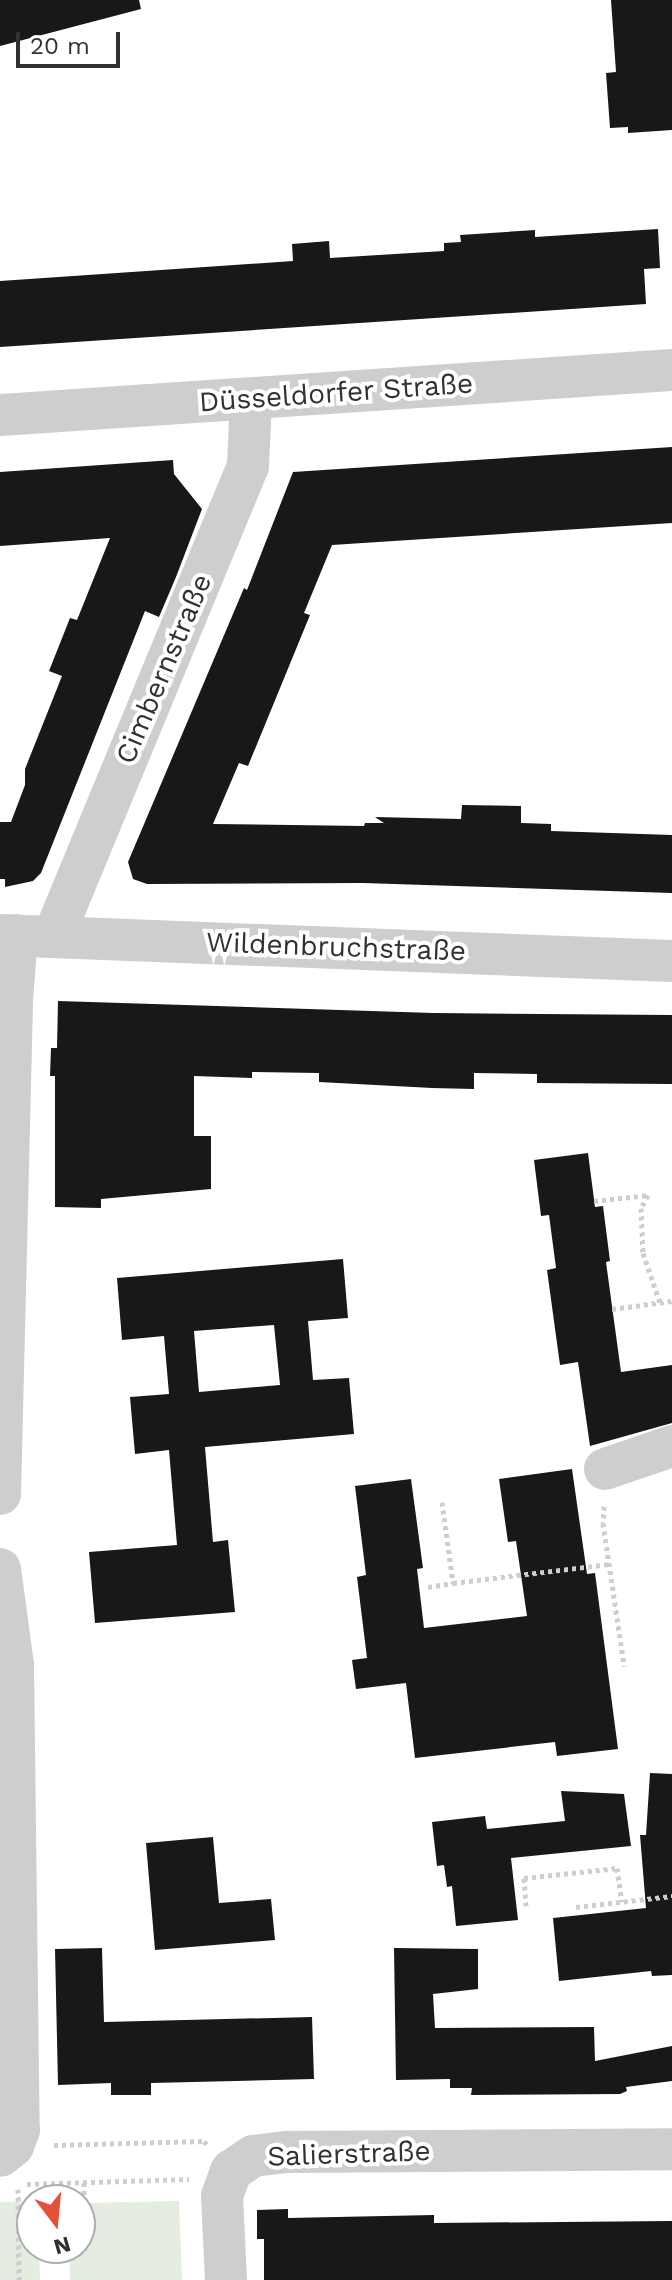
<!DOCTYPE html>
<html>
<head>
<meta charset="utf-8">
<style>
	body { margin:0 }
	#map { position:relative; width:672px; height:2280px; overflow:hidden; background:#fff; font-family:"Work Sans",sans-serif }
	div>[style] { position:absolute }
	.green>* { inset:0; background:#e4eddf }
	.building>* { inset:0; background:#181818 }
	.path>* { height:5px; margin-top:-2.5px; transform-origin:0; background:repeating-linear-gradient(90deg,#cecece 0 4px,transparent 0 8px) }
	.minor>* { height:42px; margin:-21px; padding:0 21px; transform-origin:21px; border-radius:21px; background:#cecece }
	span { translate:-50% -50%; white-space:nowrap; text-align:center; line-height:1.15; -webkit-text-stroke:8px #fff; paint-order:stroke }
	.street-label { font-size:28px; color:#313131 }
	.north { position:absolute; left:16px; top:2184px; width:80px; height:80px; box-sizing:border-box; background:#fff; border:2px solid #adadad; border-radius:50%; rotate:164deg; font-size:22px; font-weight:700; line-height:32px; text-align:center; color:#313131 }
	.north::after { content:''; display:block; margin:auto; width:28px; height:36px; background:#e35138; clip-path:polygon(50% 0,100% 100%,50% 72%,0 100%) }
	.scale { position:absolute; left:16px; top:32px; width:104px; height:36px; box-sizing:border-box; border:4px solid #313131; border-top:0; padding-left:10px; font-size:24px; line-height:28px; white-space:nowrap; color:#313131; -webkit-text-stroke:6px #fff; paint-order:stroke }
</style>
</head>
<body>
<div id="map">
	<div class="green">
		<div style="clip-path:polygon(32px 2201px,32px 2248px,39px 2248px,40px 2280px,0 2280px,0 2202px)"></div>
		<div style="clip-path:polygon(179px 2201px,182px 2280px,70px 2280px,69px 2248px,80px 2248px,80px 2203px)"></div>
	</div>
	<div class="building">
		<div style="clip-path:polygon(0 0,139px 0,141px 9px,0 46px)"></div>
		<div style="clip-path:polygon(611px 0,672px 0,672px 130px,628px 133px,628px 127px,610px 128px,606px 73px,616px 72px)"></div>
		<div style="clip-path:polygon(658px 229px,660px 268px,644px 269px,646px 304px,0 347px,0 281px,293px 261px,292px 244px,329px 241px,330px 258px,444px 251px,444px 243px,461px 242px,460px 235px,535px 230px,535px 237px)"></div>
		<div style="clip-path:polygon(672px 447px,672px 523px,332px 545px,304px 613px,310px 615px,248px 766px,239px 763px,213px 824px,364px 826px,365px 823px,384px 823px,375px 817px,461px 819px,462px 805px,521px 806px,521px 823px,551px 824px,551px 831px,672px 835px,672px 893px,363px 883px,147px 884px,133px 879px,128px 862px,244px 588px,247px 590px,293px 472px)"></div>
		<div style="clip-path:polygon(173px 460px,174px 474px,202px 509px,176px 577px,159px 617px,145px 611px,41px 873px,33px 881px,5px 887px,5px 879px,0 879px,0 822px,11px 822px,25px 785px,25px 769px,62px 676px,49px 671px,70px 618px,77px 620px,110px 538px,0 546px,0 472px)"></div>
		<div style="clip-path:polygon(58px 1001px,433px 1013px,672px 1015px,672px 1084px,537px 1083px,537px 1074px,474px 1073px,474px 1089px,432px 1088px,319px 1082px,319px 1073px,252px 1072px,252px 1078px,194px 1076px,194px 1136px,211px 1136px,211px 1189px,101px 1199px,101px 1208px,55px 1207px,55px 1076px,50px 1076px,51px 1048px,57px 1048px)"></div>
		<div style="clip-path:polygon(588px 1153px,595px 1207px,603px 1206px,610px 1261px,606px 1262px,621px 1372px,672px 1365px,672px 1423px,590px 1446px,578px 1362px,560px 1365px,547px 1270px,556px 1268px,549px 1215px,541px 1216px,534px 1160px)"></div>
		<div style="clip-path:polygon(evenodd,343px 1259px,348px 1318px,308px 1321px,313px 1380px,349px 1378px,354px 1434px,205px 1447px,213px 1542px,228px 1540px,235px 1612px,95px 1623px,89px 1552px,177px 1545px,169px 1450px,135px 1454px,130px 1397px,169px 1394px,164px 1336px,122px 1340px,117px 1278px,343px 1259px,274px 1325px,280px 1385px,199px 1392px,194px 1331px,274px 1325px)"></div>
		<div style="clip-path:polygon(572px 1469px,587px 1574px,595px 1573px,618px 1749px,557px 1756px,555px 1742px,415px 1758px,406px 1683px,356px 1689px,352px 1660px,367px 1658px,357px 1577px,366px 1575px,355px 1486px,411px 1479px,423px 1568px,417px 1569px,424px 1628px,527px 1616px,516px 1541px,508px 1542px,499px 1479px)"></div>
		<div style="clip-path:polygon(650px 1773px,672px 1774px,672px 1975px,652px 1976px,651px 1971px,559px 1981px,553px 1918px,646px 1908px,640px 1835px,646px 1835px)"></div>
		<div style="clip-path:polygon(561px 1791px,624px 1794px,631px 1846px,511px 1858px,518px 1920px,456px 1926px,452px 1886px,447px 1887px,444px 1865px,437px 1866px,432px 1822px,485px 1816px,487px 1829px,565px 1821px)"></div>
		<div style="clip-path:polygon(213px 1837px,219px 1903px,271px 1899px,275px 1940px,155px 1950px,146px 1843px)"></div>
		<div style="clip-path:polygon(102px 1948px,104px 2022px,312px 2017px,314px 2079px,151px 2083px,151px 2095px,111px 2095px,111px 2083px,58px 2085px,55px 1949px)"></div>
		<div style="clip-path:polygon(394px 1948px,478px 1949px,478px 1989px,433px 1994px,435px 2028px,594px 2027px,595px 2061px,672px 2046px,672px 2081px,626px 2087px,627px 2091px,620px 2094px,471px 2095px,472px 2088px,450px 2088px,450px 2079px,396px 2080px)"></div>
		<div style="clip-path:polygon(288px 2209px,288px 2218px,434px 2215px,434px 2223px,672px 2221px,672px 2280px,264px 2280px,264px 2239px,257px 2239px,257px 2210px)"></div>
	</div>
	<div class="path">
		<div style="left:594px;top:1201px;width:54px;rotate:-6.3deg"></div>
		<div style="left:648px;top:1195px;width:15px;rotate:118deg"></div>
		<div style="left:641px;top:1208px;width:45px;rotate:87.5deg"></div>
		<div style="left:643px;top:1253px;width:53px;rotate:71.2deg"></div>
		<div style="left:612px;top:1309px;width:61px;rotate:-7.6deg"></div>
		<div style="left:442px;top:1502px;width:82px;rotate:82.3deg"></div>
		<div style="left:453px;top:1583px;width:157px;rotate:-6.9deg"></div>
		<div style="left:604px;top:1506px;width:17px;rotate:93deg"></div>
		<div style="left:603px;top:1523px;width:145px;rotate:81.6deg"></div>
		<div style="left:428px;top:1587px;width:25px;rotate:-9deg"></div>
		<div style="left:526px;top:1906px;width:28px;rotate:-94deg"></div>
		<div style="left:524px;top:1878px;width:94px;rotate:-6.1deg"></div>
		<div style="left:617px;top:1868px;width:34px;rotate:82deg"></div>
		<div style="left:576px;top:1907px;width:97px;rotate:-6.5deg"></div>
		<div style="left:54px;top:2145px;width:150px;rotate:-1.5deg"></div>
		<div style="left:204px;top:2141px;width:5px;rotate:53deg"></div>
		<div style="left:84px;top:2183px;width:20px;rotate:90deg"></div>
		<div style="left:27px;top:2184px;width:162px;rotate:-1.8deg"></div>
		<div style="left:18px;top:2189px;width:91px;rotate:89.4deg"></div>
	</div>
	<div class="minor">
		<div style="left:0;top:415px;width:674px;rotate:-3.83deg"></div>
		<div style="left:0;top:935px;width:673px;rotate:2.22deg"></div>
		<div style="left:54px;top:935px;width:508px;rotate:-67.53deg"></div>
		<div style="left:248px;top:466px;width:67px;rotate:-87.4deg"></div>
		<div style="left:605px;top:1469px;width:71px;rotate:-18.9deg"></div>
		<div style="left:0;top:1494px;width:494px;rotate:-88.6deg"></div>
		<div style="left:12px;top:1000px;width:65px;rotate:-85.6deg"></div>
		<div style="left:0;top:1569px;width:97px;rotate:82.3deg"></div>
		<div style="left:13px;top:1665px;width:465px;rotate:89.3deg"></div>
		<div style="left:19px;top:2130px;width:17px;rotate:111deg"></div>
		<div style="left:13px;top:2146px;width:16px;rotate:142deg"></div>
		<div style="left:226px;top:2280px;width:84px;rotate:-92.7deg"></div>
		<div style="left:222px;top:2196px;width:27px;rotate:-70deg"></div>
		<div style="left:231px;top:2171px;width:27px;rotate:-34deg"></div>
		<div style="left:253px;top:2156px;width:34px;rotate:-7deg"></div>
		<div style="left:287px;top:2152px;width:385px;rotate:-0.4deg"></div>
	</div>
	<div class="street-label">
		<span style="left:336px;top:393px;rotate:-4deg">Düsseldorfer Straße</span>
		<span style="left:164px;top:669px;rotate:-67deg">Cimbernstraße</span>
		<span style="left:336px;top:947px;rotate:2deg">Wildenbruchstraße</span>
		<span style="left:349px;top:2154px;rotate:-2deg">Salierstraße</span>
	</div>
	<div class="north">N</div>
	<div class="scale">20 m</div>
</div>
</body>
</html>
